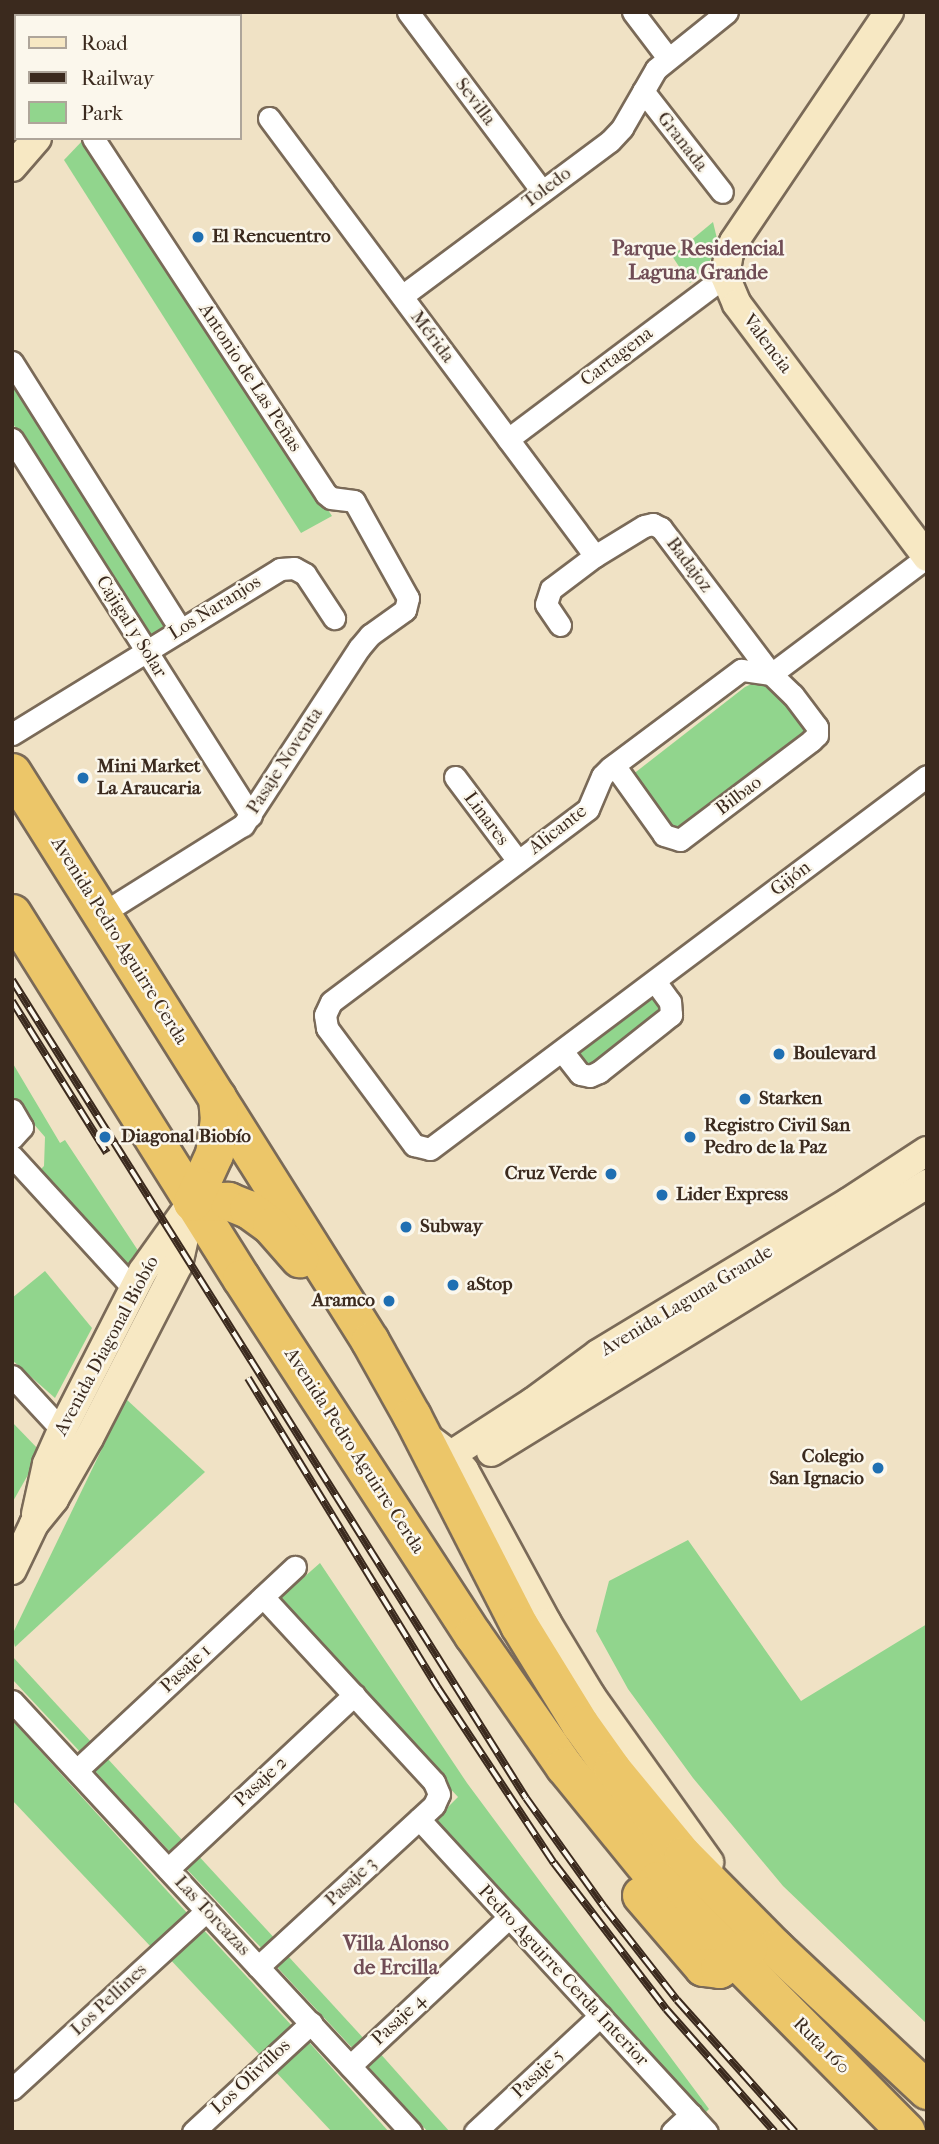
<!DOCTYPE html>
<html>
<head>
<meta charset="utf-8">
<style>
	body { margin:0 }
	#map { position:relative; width:939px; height:2144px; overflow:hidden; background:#f0e2c5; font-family:"IM FELL French Canon",serif }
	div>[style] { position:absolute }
	.green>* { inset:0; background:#91d58d }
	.roads { filter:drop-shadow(2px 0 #7a6a58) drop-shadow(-2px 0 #7a6a58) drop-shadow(0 2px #7a6a58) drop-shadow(0 -2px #7a6a58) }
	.street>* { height:21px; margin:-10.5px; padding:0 10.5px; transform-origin:10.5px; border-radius:10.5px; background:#fff }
	.secondary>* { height:28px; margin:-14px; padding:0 14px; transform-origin:14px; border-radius:14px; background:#f7e8c3 }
	.highway>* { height:37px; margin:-18.5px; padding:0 18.5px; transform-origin:18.5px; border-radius:18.5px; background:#ecc669 }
	.rail>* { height:8px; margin-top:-4px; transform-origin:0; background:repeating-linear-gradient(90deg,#fbf7ec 0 16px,#3b2a1e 0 32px); box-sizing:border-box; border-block:2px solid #3b2a1e }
	.dots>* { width:19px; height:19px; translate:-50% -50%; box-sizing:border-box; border:4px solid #fbf7ec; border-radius:50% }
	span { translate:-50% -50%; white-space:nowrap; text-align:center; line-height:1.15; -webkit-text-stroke:5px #fbf7ec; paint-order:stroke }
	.street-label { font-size:19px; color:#3b2a1e }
	.poi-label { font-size:19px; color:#3b2a1e; font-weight:700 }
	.left { translate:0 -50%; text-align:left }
	.right { translate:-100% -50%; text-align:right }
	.neighbourhood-label { font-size:21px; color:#704c55; font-weight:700 }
	.frame { position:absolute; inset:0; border:14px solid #3b2a1e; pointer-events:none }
	.legend { position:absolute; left:14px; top:14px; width:228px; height:126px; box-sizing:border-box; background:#fbf7ec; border:2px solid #aea59a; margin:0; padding:9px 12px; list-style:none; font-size:21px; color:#3b2a1e }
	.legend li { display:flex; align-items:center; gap:14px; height:35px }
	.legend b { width:35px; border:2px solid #aea59a }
</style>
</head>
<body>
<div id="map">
	<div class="green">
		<div style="clip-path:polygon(84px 139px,332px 516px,301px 533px,64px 160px)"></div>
		<div style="clip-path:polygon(713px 222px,719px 247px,703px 271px,690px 283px,672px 256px)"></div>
		<div style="clip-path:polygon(12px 378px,173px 629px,151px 642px,12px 422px)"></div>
		<div style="clip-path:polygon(758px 681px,776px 684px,810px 731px,686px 828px,672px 832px,632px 775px,745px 687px)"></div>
		<div style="clip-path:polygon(655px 997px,661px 1013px,588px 1065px,572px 1056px)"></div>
		<div style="clip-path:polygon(12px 1062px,60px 1143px,65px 1140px,139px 1252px,125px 1272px,35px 1175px,44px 1166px,45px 1137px,12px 1099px)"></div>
		<div style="clip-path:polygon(45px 1271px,92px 1328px,55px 1398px,12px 1360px,12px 1298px)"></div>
		<div style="clip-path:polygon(126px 1399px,205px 1472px,15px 1647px,12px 1635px)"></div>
		<div style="clip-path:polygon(12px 1422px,41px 1452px,12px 1503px)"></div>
		<div style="clip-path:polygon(688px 1540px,801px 1701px,927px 1624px,927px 2024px,783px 1886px,693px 1778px,628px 1689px,596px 1631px,609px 1581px)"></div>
		<div style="clip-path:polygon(320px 1563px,467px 1783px,709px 2109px,703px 2115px,433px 1822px,458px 1797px,277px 1601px)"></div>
		<div style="clip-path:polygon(13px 1657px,93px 1744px,83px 1755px,12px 1679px)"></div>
		<div style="clip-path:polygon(12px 1720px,188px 1914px,152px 1948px,12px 1800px)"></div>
		<div style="clip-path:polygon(107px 1758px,184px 1842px,171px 1853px,94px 1770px)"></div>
		<div style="clip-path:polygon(195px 1852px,278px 1942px,266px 1953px,182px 1864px)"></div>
		<div style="clip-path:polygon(200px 1926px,293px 2027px,261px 2056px,167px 1956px)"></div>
		<div style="clip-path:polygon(288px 1956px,366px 2041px,355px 2051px,276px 1966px)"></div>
		<div style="clip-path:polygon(307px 2040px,389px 2132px,332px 2132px,274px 2070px)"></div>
		<div style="clip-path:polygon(378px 2051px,450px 2132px,428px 2132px,365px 2063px)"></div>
	</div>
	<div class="roads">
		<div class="street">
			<div style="left:25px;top:12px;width:4px;rotate:63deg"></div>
			<div style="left:408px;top:12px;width:224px;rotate:53.2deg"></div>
			<div style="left:633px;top:12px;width:58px;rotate:52.7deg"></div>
			<div style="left:643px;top:91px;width:128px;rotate:52deg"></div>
			<div style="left:269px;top:118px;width:546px;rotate:53.34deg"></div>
			<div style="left:93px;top:138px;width:425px;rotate:56.8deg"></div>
			<div style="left:326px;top:494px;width:6px;rotate:39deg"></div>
			<div style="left:331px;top:498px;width:23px;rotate:7deg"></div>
			<div style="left:354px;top:501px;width:111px;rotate:60.9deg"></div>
			<div style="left:408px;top:598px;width:12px;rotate:104deg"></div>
			<div style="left:405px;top:610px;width:43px;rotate:144.5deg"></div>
			<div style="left:370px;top:635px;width:17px;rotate:130deg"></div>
			<div style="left:359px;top:648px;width:212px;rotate:123.2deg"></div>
			<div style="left:243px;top:825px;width:168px;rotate:147.9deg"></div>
			<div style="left:402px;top:296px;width:259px;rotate:-36.7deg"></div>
			<div style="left:610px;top:141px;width:18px;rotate:-47deg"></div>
			<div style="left:622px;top:128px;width:68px;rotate:-60deg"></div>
			<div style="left:656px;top:69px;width:91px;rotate:-38.8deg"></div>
			<div style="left:12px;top:362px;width:317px;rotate:57.8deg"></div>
			<div style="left:12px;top:439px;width:446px;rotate:57.6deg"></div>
			<div style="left:508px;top:439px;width:271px;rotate:-36.9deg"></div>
			<div style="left:927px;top:557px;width:195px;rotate:143.1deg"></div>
			<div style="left:771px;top:674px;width:30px;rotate:-172deg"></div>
			<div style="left:741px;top:670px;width:164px;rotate:143.2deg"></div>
			<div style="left:610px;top:768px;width:11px;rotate:135deg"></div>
			<div style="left:602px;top:776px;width:36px;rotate:113deg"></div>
			<div style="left:588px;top:809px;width:321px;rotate:143.1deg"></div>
			<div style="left:331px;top:1002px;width:14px;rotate:115deg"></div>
			<div style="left:325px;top:1015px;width:13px;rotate:81deg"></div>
			<div style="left:327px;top:1028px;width:146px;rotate:53.4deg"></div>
			<div style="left:414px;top:1145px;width:16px;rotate:14deg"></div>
			<div style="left:430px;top:1149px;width:621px;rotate:-36.89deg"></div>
			<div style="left:560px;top:625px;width:25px;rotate:-124deg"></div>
			<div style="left:546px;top:604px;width:16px;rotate:-72deg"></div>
			<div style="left:551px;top:589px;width:55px;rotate:-36.9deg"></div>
			<div style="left:595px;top:556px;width:57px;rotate:-31.5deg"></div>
			<div style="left:644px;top:526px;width:9px;rotate:-13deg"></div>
			<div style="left:653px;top:524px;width:9px;rotate:27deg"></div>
			<div style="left:661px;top:528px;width:183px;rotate:53deg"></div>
			<div style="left:771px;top:674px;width:30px;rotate:44deg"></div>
			<div style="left:793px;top:695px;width:40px;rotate:53deg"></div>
			<div style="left:817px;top:727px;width:8px;rotate:90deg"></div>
			<div style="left:817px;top:735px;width:8px;rotate:135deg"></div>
			<div style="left:811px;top:741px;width:164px;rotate:142.9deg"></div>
			<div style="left:680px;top:840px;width:17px;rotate:-163deg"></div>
			<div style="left:664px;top:835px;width:86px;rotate:-125.5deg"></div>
			<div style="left:12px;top:734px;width:315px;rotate:-31.6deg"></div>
			<div style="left:280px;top:569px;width:14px;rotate:-4deg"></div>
			<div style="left:294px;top:568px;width:13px;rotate:29deg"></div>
			<div style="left:305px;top:574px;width:53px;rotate:56.6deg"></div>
			<div style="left:455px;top:777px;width:105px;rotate:53.1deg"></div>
			<div style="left:562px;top:1051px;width:29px;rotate:52deg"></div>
			<div style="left:580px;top:1074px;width:10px;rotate:11deg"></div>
			<div style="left:590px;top:1076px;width:10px;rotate:-24deg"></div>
			<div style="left:599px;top:1072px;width:92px;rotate:-38.4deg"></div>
			<div style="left:671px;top:1015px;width:13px;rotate:-94deg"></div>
			<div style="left:670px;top:1002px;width:26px;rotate:-126deg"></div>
			<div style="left:12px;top:1110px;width:20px;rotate:60deg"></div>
			<div style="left:22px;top:1127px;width:15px;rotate:132deg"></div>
			<div style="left:12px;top:1156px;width:179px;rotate:47.5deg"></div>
			<div style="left:12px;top:1376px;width:74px;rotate:47.2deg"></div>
			<div style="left:12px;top:1701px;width:587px;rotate:47.21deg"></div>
			<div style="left:77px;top:1770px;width:298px;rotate:-43deg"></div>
			<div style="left:419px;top:1819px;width:425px;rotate:47.4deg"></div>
			<div style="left:168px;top:1869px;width:255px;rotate:-43.1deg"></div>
			<div style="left:258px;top:1967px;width:239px;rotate:-42.6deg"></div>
			<div style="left:434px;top:1805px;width:12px;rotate:-66deg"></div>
			<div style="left:439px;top:1794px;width:13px;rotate:-113deg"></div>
			<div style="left:434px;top:1782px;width:252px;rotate:-132.7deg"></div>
			<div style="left:350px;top:2066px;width:218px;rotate:-43.1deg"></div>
			<div style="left:12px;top:2089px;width:263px;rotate:-42.5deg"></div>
			<div style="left:193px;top:2132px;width:161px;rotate:-42.7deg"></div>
			<div style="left:475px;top:2132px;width:171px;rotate:-42.9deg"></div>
			<div style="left:672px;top:2132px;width:26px;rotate:-43deg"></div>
		</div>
		<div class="secondary">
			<div style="left:889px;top:12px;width:277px;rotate:124deg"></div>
			<div style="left:734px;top:242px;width:12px;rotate:114deg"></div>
			<div style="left:729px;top:253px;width:23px;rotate:100deg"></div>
			<div style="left:725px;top:276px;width:30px;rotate:67deg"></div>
			<div style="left:737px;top:304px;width:316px;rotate:53.1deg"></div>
			<div style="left:143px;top:16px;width:5px;rotate:-53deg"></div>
			<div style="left:12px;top:167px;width:38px;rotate:-49deg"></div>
			<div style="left:424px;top:1435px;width:34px;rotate:37deg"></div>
			<div style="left:451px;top:1455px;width:20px;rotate:49deg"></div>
			<div style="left:464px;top:1470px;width:174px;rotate:61.5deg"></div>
			<div style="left:547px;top:1623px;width:85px;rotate:58.9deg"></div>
			<div style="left:591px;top:1696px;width:204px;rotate:54.6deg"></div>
			<div style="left:491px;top:1452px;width:512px;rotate:-31.58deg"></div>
			<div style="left:451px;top:1455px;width:98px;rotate:-32.9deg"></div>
			<div style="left:533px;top:1402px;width:81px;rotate:-36.4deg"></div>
			<div style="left:598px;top:1354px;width:293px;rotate:-31.2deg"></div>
			<div style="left:849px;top:1202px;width:93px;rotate:-33.2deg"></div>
			<div style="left:36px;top:1514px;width:51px;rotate:-77.6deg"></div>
			<div style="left:47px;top:1464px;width:37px;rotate:-66deg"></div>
			<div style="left:62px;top:1430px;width:178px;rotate:-63deg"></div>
			<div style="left:143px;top:1271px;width:81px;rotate:-54.5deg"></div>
			<div style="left:12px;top:1570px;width:51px;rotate:-64.4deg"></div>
			<div style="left:34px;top:1524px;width:32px;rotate:-51deg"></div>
			<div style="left:54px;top:1499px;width:70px;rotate:-60.2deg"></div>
			<div style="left:89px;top:1438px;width:195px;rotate:-62.8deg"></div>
			<div style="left:178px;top:1265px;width:65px;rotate:-77.5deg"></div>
		</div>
		<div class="highway">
			<div style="left:12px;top:772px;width:672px;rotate:57.82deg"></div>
			<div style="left:370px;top:1341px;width:86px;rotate:60.8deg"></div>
			<div style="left:412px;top:1416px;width:235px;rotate:62.9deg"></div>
			<div style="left:519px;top:1625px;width:116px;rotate:58.4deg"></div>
			<div style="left:580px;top:1724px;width:55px;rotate:54.6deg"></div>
			<div style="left:612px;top:1769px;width:112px;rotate:50.5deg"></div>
			<div style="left:683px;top:1855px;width:131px;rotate:45.3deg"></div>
			<div style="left:775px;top:1948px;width:208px;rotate:43.1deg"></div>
			<div style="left:12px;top:913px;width:431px;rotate:57.9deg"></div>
			<div style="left:241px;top:1278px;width:426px;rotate:57deg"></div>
			<div style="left:473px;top:1635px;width:160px;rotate:55.2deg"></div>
			<div style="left:564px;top:1766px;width:147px;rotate:50.8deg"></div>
			<div style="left:657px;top:1880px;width:354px;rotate:45.3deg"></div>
			<div style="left:192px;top:1202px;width:36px;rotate:-2deg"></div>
			<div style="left:228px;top:1201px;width:22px;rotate:22deg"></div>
			<div style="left:248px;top:1209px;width:29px;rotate:36deg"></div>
			<div style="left:271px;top:1226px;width:43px;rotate:48.8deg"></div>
			<div style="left:192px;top:1202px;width:53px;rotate:-65.4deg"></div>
			<div style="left:214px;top:1154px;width:34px;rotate:-82deg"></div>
			<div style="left:219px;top:1120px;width:23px;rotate:-95deg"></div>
			<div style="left:641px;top:1895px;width:95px;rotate:49.3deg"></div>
			<div style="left:703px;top:1967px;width:16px;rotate:7deg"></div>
			<div style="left:719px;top:1969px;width:36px;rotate:-36deg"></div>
		</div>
	</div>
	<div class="rail">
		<div style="left:12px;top:980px;width:966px;rotate:57.86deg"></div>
		<div style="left:526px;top:1798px;width:134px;rotate:54.4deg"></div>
		<div style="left:604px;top:1907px;width:118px;rotate:51.9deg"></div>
		<div style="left:677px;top:2000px;width:177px;rotate:48.2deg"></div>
		<div style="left:12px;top:1001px;width:179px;rotate:58deg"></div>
		<div style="left:248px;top:1378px;width:364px;rotate:58.5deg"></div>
		<div style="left:438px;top:1688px;width:210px;rotate:56.5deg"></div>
		<div style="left:554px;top:1863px;width:184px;rotate:52.5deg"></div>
		<div style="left:666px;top:2009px;width:164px;rotate:48.5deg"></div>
	</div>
	<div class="dots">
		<div style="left:198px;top:237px;background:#1f6fb2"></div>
		<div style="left:83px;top:778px;background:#1f6fb2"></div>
		<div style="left:779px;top:1054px;background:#1f6fb2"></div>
		<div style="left:745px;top:1099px;background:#1f6fb2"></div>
		<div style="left:105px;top:1137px;background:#1f6fb2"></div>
		<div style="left:690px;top:1137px;background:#1f6fb2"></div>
		<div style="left:611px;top:1174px;background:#1f6fb2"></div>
		<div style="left:662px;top:1195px;background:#1f6fb2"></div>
		<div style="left:406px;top:1227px;background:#1f6fb2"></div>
		<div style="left:453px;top:1285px;background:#1f6fb2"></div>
		<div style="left:389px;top:1301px;background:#1f6fb2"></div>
		<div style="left:878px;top:1468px;background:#1f6fb2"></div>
	</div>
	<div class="street-label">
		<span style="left:475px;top:102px;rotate:53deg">Sevilla</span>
		<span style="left:682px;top:142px;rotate:52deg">Granada</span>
		<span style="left:547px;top:188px;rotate:-37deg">Toledo</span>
		<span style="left:432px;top:337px;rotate:53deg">Mérida</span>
		<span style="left:767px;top:344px;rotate:53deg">Valencia</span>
		<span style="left:617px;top:357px;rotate:-37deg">Cartagena</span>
		<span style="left:250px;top:378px;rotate:57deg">Antonio de Las Peñas</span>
		<span style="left:689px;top:565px;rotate:53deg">Badajoz</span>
		<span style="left:215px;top:608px;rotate:-32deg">Los Naranjos</span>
		<span style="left:131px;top:627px;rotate:58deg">Cajigal y Solar</span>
		<span style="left:285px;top:761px;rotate:-57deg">Pasaje Noventa</span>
		<span style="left:739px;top:796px;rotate:-37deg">Bilbao</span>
		<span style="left:486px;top:819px;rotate:53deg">Linares</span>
		<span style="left:558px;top:830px;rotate:-38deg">Alicante</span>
		<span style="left:791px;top:879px;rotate:-37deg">Gijón</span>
		<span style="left:119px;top:941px;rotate:58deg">Avenida Pedro Aguirre Cerda</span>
		<span style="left:687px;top:1301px;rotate:-31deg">Avenida Laguna Grande</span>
		<span style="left:107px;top:1346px;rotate:-62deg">Avenida Diagonal Biobío</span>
		<span style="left:354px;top:1451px;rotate:57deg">Avenida Pedro Aguirre Cerda</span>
		<span style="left:186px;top:1669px;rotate:-43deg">Pasaje 1</span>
		<span style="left:261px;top:1782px;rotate:-43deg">Pasaje 2</span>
		<span style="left:351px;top:1882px;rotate:-43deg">Pasaje 3</span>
		<span style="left:212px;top:1916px;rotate:47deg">Las Torcazas</span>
		<span style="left:563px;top:1976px;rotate:47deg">Pedro Aguirre Cerda Interior</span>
		<span style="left:109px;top:2000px;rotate:-43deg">Los Pellines</span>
		<span style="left:399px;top:2020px;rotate:-43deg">Pasaje 4</span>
		<span style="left:821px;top:2046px;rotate:45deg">Ruta 160</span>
		<span style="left:538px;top:2074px;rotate:-43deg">Pasaje 5</span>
		<span style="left:251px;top:2077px;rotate:-43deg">Los Olivillos</span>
	</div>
	<div class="poi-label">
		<span class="left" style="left:212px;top:237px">El Rencuentro</span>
		<span class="left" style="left:97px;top:778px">Mini Market<br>La Araucaria</span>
		<span class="left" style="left:793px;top:1054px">Boulevard</span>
		<span class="left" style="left:759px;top:1099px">Starken</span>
		<span class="left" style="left:704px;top:1137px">Registro Civil San<br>Pedro de la Paz</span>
		<span class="left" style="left:121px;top:1137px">Diagonal Biobío</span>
		<span class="right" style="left:597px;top:1174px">Cruz Verde</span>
		<span class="left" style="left:676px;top:1195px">Lider Express</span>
		<span class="left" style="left:420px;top:1227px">Subway</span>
		<span class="left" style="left:467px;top:1285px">aStop</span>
		<span class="right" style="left:375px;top:1301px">Aramco</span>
		<span class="right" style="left:864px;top:1468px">Colegio<br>San Ignacio</span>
	</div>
	<div class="neighbourhood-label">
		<span style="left:698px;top:260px">Parque Residencial<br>Laguna Grande</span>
		<span style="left:396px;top:1955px">Villa Alonso<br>de Ercilla</span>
	</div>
	<div class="frame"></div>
	<ul class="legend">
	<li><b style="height:9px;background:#f7e8c3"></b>Road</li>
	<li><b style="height:9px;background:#3b2a1e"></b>Railway</li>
	<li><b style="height:19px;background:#91d58d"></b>Park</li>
	</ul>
</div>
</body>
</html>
